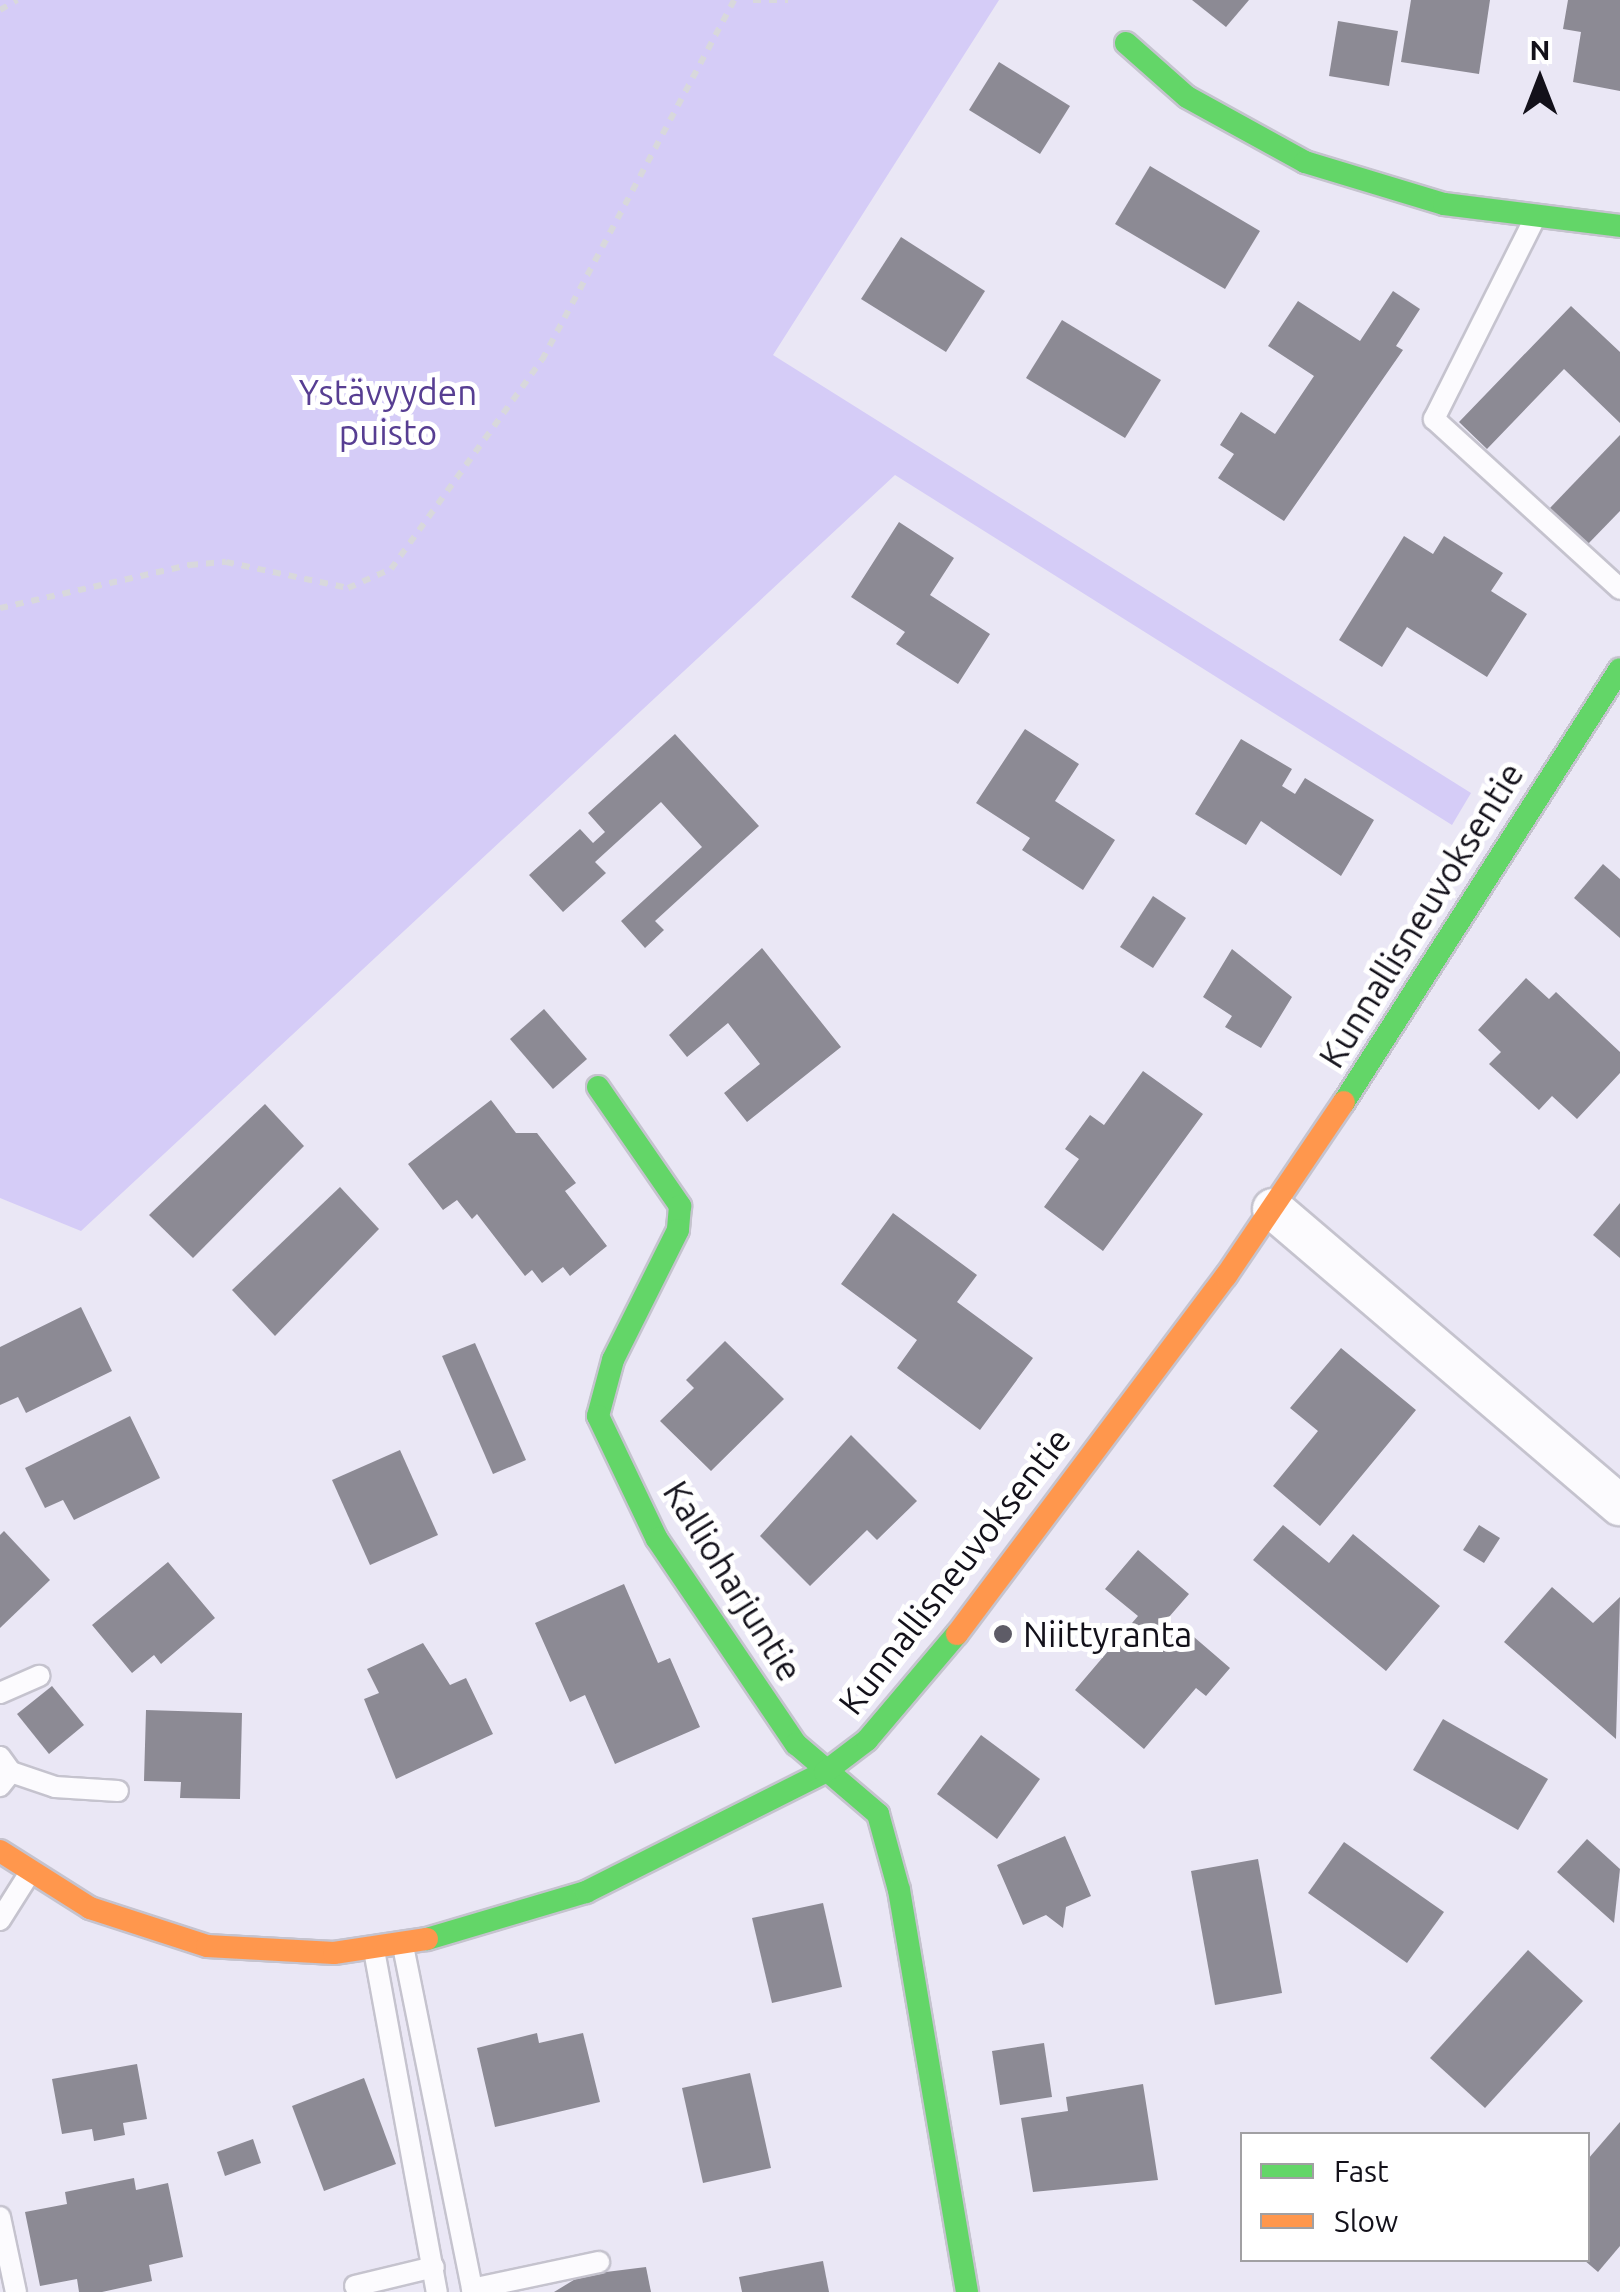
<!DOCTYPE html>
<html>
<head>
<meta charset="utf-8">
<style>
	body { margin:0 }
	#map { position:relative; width:1620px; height:2292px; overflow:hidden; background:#eae7f5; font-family:Ubuntu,sans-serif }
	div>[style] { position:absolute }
	.green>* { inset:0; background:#d5ccf7 }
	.building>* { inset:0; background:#8c8a94 }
	.path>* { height:6px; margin-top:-3px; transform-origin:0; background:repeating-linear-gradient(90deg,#d8d8dc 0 8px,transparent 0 16px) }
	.roads { filter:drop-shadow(2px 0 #c5c3ce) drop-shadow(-2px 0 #c5c3ce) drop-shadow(0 2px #c5c3ce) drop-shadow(0 -2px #c5c3ce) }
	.lane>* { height:20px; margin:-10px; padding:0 10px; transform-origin:10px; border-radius:10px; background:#fcfbfe }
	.street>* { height:40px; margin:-20px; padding:0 20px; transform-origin:20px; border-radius:20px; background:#fcfbfe }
	.fast>* { height:22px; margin:-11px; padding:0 11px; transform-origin:11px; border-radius:11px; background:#63d668 }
	.slow>* { height:22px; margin:-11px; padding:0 11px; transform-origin:11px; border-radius:11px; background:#ff974d }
	.dots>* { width:28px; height:28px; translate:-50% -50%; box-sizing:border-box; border:5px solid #fff; border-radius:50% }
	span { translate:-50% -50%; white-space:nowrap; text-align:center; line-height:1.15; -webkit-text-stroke:10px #fff; paint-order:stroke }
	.park-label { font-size:35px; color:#573e92 }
	.street-label { font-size:35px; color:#13111a }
	.poi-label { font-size:35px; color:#13111a }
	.left { translate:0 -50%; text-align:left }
	.legend { position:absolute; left:1240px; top:2132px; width:350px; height:130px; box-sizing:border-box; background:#fff; border:2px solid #a1a0a3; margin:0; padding:12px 18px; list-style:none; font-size:30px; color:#13111a }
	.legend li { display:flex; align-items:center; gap:20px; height:50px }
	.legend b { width:50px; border:2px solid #a1a0a3 }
	.north { position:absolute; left:1490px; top:30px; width:100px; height:100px; -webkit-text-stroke:8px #fff; paint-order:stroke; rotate:0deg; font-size:28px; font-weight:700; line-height:40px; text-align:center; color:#13111a }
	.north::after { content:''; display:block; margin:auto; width:35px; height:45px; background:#13111a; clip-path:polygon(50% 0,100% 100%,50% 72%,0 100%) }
</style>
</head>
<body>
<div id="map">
	<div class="green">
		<div style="clip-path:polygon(0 0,999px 0,773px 355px,1471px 793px,1452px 825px,895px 475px,81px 1231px,0 1198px)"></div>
	</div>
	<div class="building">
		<div style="clip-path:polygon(1192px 0,1249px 0,1226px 27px)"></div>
		<div style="clip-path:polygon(1411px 0,1490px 0,1479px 74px,1401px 62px)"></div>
		<div style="clip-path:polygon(1568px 0,1620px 0,1620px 91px,1573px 82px,1581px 32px,1563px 29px)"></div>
		<div style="clip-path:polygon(1338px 21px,1398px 31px,1389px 86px,1329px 76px)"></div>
		<div style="clip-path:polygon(999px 62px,1070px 106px,1040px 154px,969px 110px)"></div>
		<div style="clip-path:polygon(1150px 166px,1260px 231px,1225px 289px,1115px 224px)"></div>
		<div style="clip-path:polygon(901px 237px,985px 291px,946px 352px,861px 299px)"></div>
		<div style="clip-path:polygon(1393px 291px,1420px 309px,1396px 346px,1403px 350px,1284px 521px,1218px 478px,1234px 454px,1220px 445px,1241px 412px,1275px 434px,1314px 376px,1268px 346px,1298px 301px,1360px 341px)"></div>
		<div style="clip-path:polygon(1571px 306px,1620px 352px,1620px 423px,1564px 369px,1487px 449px,1459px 422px)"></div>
		<div style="clip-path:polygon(1062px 320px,1161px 380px,1125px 438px,1026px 378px)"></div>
		<div style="clip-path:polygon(1620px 435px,1620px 511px,1587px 545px,1549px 509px)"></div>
		<div style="clip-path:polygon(899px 522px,954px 558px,930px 595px,990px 634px,958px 684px,896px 644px,905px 632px,851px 597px)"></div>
		<div style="clip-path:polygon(1404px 536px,1433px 554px,1444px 536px,1503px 573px,1491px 591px,1527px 614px,1487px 677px,1407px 627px,1382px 667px,1339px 640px)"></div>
		<div style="clip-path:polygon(1025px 729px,1079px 764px,1055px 801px,1115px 840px,1083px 890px,1022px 850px,1030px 838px,976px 803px)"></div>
		<div style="clip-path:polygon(675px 734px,759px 826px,655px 921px,664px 930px,645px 948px,621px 921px,702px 847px,661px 802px,595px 862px,606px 873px,563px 912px,529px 875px,580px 829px,593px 843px,605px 832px,588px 813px)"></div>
		<div style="clip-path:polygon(1241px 739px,1292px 769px,1282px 786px,1295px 794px,1305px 778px,1374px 820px,1341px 876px,1261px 821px,1246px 845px,1195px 814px)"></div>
		<div style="clip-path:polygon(1603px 864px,1620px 879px,1620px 938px,1574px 898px)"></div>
		<div style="clip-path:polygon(1153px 896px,1186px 918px,1153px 968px,1120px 947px)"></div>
		<div style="clip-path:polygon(762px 948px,841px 1047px,747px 1122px,724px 1093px,760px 1064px,728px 1023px,687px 1057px,669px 1035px)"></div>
		<div style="clip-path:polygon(1232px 949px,1292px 997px,1261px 1048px,1225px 1027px,1232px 1016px,1203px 997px)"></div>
		<div style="clip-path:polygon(1526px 978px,1549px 999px,1556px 992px,1620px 1052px,1620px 1073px,1577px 1119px,1552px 1096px,1539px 1110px,1489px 1064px,1501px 1052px,1478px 1030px)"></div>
		<div style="clip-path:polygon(544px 1009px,587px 1059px,553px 1089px,510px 1039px)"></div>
		<div style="clip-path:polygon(1143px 1071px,1203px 1114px,1103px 1251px,1044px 1207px,1079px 1159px,1065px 1149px,1090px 1115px,1104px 1125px)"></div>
		<div style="clip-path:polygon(491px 1100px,516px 1133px,537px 1133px,576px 1183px,565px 1191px,607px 1246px,570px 1276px,563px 1267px,542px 1283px,532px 1270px,525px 1276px,477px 1214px,472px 1219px,457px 1200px,443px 1210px,408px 1164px)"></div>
		<div style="clip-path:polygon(265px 1104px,304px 1146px,193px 1258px,149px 1215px)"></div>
		<div style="clip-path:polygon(340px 1187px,379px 1229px,275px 1336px,232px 1290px)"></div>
		<div style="clip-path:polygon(1620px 1203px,1620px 1258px,1593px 1235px)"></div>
		<div style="clip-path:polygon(893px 1213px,977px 1275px,957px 1302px,1033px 1358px,980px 1430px,897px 1368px,917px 1340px,841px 1284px)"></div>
		<div style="clip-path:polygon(81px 1307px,112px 1371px,26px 1413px,18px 1397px,0 1405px,0 1347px)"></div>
		<div style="clip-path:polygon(725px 1341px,784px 1399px,711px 1471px,660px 1421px,694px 1388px,686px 1380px)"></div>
		<div style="clip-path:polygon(475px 1343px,526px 1460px,493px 1474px,442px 1356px)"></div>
		<div style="clip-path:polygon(1341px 1348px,1416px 1410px,1320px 1526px,1273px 1486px,1318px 1431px,1290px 1408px)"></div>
		<div style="clip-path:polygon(130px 1416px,160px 1478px,74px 1520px,63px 1500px,45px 1508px,25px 1468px)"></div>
		<div style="clip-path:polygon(851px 1435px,917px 1501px,877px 1540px,867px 1530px,810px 1586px,760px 1536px)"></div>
		<div style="clip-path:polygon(400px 1450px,438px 1535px,370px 1565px,332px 1480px)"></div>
		<div style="clip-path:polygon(1283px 1525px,1329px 1563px,1353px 1534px,1440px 1606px,1386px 1671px,1253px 1560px)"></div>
		<div style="clip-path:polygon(1479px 1525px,1500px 1538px,1484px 1563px,1463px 1550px)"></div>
		<div style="clip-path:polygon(4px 1531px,50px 1580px,0 1628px,0 1535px)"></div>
		<div style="clip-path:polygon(1138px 1550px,1189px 1594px,1162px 1625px,1180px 1639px,1187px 1631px,1230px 1668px,1206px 1696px,1196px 1688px,1144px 1749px,1075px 1690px,1138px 1616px,1105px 1589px)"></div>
		<div style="clip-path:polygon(168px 1562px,215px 1618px,161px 1664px,154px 1655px,132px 1673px,92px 1625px)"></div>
		<div style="clip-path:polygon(624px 1584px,658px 1663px,670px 1658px,700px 1727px,615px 1764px,585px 1695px,570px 1702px,535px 1623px)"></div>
		<div style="clip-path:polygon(1552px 1587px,1593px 1623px,1620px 1597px,1616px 1739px,1504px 1642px)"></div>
		<div style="clip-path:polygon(423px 1643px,450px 1685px,466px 1678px,493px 1734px,396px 1779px,364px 1699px,379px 1693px,367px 1669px)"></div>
		<div style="clip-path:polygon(52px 1686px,84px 1725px,49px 1754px,17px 1714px)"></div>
		<div style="clip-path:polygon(146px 1710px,242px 1713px,240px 1799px,180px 1798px,181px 1782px,144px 1781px)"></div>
		<div style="clip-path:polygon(1443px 1719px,1548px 1779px,1518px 1830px,1413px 1770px)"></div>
		<div style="clip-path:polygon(981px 1735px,1040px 1779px,997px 1839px,937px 1794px)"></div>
		<div style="clip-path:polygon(1065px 1836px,1091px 1896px,1066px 1907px,1063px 1928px,1046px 1915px,1023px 1925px,997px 1865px)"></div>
		<div style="clip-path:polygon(1587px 1839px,1620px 1869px,1614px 1923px,1557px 1872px)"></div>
		<div style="clip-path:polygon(1344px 1842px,1444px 1912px,1407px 1963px,1308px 1893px)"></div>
		<div style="clip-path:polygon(1258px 1859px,1282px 1993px,1215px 2005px,1191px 1871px)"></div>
		<div style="clip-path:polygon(823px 1903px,842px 1987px,772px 2003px,752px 1918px)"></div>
		<div style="clip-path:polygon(1528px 1950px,1583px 2001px,1485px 2108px,1430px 2058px)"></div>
		<div style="clip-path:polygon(537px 2033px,539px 2043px,583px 2033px,600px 2102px,495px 2127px,477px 2048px)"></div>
		<div style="clip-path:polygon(1044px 2043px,1052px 2097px,1000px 2105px,992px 2051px)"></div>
		<div style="clip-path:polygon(137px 2064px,147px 2119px,123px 2123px,125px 2135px,94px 2141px,92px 2129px,62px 2134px,52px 2079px)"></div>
		<div style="clip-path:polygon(750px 2073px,771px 2168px,703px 2183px,682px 2088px)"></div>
		<div style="clip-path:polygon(364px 2078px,396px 2164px,324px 2191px,292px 2106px)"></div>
		<div style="clip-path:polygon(1143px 2084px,1158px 2180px,1033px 2192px,1021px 2118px,1068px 2111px,1066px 2097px)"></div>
		<div style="clip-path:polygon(1620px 2122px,1620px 2246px,1598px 2272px,1584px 2260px,1588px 2159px)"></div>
		<div style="clip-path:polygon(253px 2139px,261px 2163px,225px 2176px,217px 2152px)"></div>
		<div style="clip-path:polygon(134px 2178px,136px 2190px,168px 2183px,183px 2257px,149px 2265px,152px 2281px,102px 2292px,79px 2292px,77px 2279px,40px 2286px,25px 2212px,67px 2204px,65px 2192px)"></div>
		<div style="clip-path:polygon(823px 2261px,829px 2292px,742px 2292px,739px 2277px)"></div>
		<div style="clip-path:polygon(646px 2267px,651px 2292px,554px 2292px,582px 2275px)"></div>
	</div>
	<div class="path">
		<div style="left:753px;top:0;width:35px"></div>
		<div style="left:0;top:10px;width:20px;rotate:-30deg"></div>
		<div style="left:0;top:608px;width:195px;rotate:-12.8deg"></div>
		<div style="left:190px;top:565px;width:36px;rotate:-5deg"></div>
		<div style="left:226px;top:562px;width:125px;rotate:12deg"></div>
		<div style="left:348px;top:588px;width:47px;rotate:-23.8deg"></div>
		<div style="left:391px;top:569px;width:258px;rotate:-54.2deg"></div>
		<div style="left:542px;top:360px;width:408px;rotate:-61.9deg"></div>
	</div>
	<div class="roads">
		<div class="lane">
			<div style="left:1534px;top:220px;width:223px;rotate:116.7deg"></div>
			<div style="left:1434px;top:419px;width:252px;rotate:42.4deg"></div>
			<div style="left:0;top:1693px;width:43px;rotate:-23.6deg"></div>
			<div style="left:0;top:1757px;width:19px;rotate:54deg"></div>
			<div style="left:11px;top:1772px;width:18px;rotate:128deg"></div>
			<div style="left:11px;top:1772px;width:46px;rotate:18.8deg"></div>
			<div style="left:55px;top:1787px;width:63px;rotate:3.6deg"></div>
			<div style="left:0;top:1920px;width:54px;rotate:-57.8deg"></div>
			<div style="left:403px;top:1946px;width:353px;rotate:78.6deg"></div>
			<div style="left:374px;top:1950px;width:348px;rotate:79.6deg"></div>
			<div style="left:0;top:2217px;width:77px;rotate:78deg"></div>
			<div style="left:355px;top:2286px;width:81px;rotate:-13.5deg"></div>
			<div style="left:472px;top:2289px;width:130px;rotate:-12deg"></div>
		</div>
		<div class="street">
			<div style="left:1273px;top:1209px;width:456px;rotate:40.5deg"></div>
		</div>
		<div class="fast">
			<div style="left:1126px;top:43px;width:81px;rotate:41.5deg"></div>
			<div style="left:1187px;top:97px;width:135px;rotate:28.8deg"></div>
			<div style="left:1305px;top:162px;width:145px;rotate:16.8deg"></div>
			<div style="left:1444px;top:204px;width:177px;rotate:7.1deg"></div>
			<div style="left:598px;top:1087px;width:145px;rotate:55.4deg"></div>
			<div style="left:680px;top:1206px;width:24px;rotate:95deg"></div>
			<div style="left:678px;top:1230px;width:145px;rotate:116.6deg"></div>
			<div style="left:613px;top:1360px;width:58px;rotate:105deg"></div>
			<div style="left:598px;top:1416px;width:136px;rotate:64.4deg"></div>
			<div style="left:657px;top:1539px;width:248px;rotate:55.9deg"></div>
			<div style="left:796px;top:1744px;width:108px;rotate:40.5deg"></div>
			<div style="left:878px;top:1814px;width:79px;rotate:74.6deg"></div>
			<div style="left:899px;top:1890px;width:408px;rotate:80.4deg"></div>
			<div style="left:1344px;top:1102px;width:513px;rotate:-57.49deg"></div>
			<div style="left:427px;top:1939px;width:166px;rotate:-16.5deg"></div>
			<div style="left:586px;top:1892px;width:267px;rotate:-26.7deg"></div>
			<div style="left:825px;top:1772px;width:53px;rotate:-37.3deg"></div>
			<div style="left:867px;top:1740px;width:139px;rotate:-49.7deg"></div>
		</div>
		<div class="slow">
			<div style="left:957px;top:1634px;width:448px;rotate:-53.1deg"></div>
			<div style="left:1226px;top:1276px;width:210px;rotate:-55.9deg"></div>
			<div style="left:0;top:1851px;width:107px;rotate:32.3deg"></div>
			<div style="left:90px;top:1908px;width:123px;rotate:18deg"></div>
			<div style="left:207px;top:1946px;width:127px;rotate:3.2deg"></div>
			<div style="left:334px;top:1953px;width:94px;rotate:-8.6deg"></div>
		</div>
	</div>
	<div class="dots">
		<div style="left:1003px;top:1634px;background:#5e5c67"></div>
	</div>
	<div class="park-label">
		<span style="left:388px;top:412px">Ystävyyden<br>puisto</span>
	</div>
	<div class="street-label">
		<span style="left:1421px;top:915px;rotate:-58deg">Kunnallisneuvoksentie</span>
		<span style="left:954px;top:1571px;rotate:-52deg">Kunnallisneuvoksentie</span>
		<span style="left:733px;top:1581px;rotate:58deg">Kallioharjuntie</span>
	</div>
	<div class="poi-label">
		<span class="left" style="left:1023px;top:1634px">Niittyranta</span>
	</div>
	<ul class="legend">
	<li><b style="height:12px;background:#63d668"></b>Fast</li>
	<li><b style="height:12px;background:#ff974d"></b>Slow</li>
	</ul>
	<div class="north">N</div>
</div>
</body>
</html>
